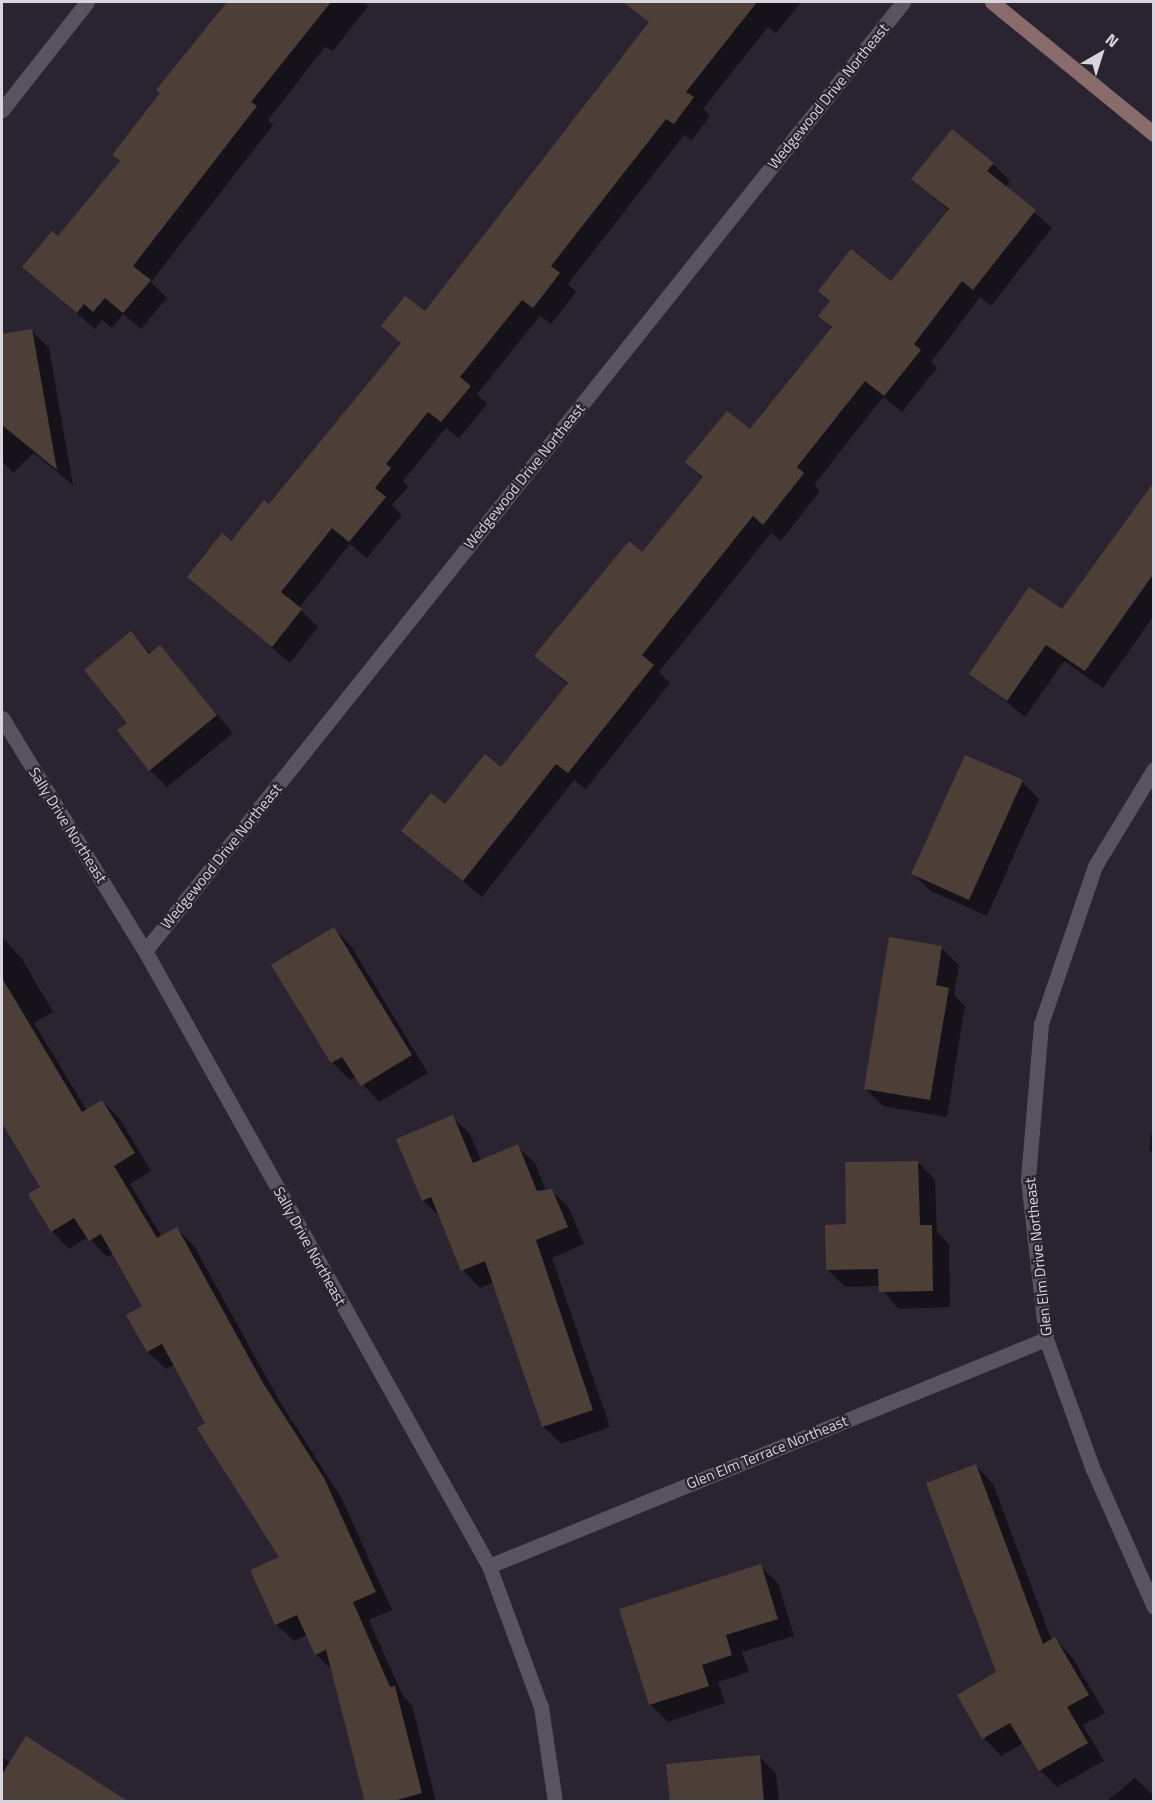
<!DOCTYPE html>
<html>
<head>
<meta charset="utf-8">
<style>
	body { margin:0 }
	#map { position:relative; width:1155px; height:1803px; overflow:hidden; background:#292430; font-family:"Titillium Web",sans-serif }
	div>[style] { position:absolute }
	.shadow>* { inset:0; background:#0007 }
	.building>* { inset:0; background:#4d3f38 }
	.street>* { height:15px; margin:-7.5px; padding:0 7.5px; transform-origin:7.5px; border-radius:7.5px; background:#595360 }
	.secondary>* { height:15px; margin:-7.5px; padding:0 7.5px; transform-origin:7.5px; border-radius:7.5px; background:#896b6b }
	span { translate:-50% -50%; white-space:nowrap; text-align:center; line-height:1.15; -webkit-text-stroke:4.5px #292430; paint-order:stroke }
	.street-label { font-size:15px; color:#d9d5dd }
	.frame { position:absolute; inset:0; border:3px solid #d9d5dd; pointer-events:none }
	.north { position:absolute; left:1071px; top:24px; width:60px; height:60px; -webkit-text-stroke:4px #292430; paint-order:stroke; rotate:39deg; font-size:16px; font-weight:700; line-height:24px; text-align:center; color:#d9d5dd }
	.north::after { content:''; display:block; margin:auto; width:21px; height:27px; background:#d9d5dd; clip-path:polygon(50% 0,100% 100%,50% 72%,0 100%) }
</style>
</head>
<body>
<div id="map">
	<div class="shadow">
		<div style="clip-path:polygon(229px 2px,363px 2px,368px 6px,333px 51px,325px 47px,268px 120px,273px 125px,151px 282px,167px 298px,141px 329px,123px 314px,112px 328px,102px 320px,95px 329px,24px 267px,58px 238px,121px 162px,161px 93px,158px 90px)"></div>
		<div style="clip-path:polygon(659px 2px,801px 2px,776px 33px,768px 27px,703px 109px,710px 116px,692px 140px,684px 135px,568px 284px,576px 292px,551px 324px,540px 316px,477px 394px,487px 404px,459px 438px,446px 428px,403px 481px,408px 487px,392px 505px,402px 515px,367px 558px,350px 544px,299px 608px,318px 627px,290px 663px,189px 577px,269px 506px,402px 344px,383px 326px,425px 313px,650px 22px,646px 18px)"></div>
		<div style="clip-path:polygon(993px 164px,1010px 181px,1005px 187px,1052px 228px,991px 306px,980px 297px,931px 362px,937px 368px,902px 412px,883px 397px,814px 485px,820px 491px,781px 541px,771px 533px,659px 672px,670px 683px,586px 789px,574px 780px,482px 897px,403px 831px,502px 769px,568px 685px,536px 656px,642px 554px,703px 479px,687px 462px,751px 431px,832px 329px,820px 316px,891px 283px,949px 211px,913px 179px)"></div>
		<div style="clip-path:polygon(32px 331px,49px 348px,73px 485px,34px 453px,13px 473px,2px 461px,2px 336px)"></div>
		<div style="clip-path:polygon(1154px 485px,1154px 615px,1103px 688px,1064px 661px,1025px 717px,971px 673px,1062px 611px)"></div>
		<div style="clip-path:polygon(131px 633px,151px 654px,160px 647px,233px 733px,167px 787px,150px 770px,129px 723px)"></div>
		<div style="clip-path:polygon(1022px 782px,1039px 799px,987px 916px,931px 891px,913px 874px)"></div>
		<div style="clip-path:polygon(334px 929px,351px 946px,428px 1073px,379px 1102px,356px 1076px,350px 1080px,333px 1063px,273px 966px)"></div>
		<div style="clip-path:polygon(2px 937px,22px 959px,53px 1012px,34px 1023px,87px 1111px,102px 1101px,120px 1119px,151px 1171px,130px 1184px,162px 1237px,177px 1229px,194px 1246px,280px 1402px,341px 1497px,392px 1610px,369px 1620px,403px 1696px,412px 1705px,436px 1802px,366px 1802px,333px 1671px,316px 1654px,307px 1635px,294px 1641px,276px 1624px,281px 1558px,175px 1364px,166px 1369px,148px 1352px,128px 1315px,144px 1306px,114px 1254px,107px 1257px,88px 1237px,69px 1249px,52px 1231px,28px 1145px,2px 1100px)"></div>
		<div style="clip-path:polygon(941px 948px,959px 965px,954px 995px,965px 1006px,947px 1117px,883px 1106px,866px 1089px)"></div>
		<div style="clip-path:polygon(1154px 1116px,1154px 1154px,1149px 1150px)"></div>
		<div style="clip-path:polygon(452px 1117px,470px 1134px,481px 1161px,517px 1146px,535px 1163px,546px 1191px,552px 1191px,569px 1208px,584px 1244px,552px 1258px,610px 1427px,561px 1444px,543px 1426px,494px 1282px,480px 1288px,463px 1270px,440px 1217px,423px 1200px)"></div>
		<div style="clip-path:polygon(918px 1162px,935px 1180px,937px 1232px,949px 1244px,950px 1307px,898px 1309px,880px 1286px,845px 1287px,828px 1270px,848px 1225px)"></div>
		<div style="clip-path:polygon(976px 1466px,993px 1484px,1052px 1641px,1055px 1639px,1072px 1657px,1105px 1713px,1083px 1725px,1104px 1761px,1057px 1787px,1040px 1770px,1024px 1743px,1001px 1756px,984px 1738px,959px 1695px,997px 1673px)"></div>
		<div style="clip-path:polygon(760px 1566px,778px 1583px,794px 1636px,742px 1652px,749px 1672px,718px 1682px,725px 1703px,668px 1722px,650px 1704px)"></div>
		<div style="clip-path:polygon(2px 1756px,10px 1763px,122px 1802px,2px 1802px)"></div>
		<div style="clip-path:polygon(759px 1756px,776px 1774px,779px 1802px,671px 1802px)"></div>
		<div style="clip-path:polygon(1135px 1778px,1154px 1796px,1154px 1802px,1106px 1802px)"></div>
	</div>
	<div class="building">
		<div style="clip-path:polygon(227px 2px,331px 2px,251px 102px,257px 106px,133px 266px,151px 280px,123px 313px,105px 298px,93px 312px,84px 304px,77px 313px,22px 267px,52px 231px,58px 236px,120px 161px,112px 155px,160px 93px,156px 90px)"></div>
		<div style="clip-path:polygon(623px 2px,757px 2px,686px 92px,694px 97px,674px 124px,666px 119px,551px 266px,560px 273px,533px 308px,522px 300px,460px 377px,471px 386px,441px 422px,428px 412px,386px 464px,391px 468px,375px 488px,386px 497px,349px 542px,332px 528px,281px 592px,302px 609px,272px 647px,187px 577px,222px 533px,231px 541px,264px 500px,269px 504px,401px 343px,381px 326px,405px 296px,425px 311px,649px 22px)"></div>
		<div style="clip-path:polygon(952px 129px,994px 163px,987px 171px,1036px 210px,973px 290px,962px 281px,914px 344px,921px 350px,884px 396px,865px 381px,797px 467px,804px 473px,763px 525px,753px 516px,642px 655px,654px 665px,568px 773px,556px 764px,463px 881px,401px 831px,431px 793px,445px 804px,485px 754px,501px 767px,568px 683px,534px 656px,629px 541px,642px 552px,703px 477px,685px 462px,727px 411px,750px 429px,832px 327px,818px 316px,830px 301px,818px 291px,851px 249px,891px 281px,949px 209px,911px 179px)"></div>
		<div style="clip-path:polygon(32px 329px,57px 470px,2px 425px,2px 334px)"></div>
		<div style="clip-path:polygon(1154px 482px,1154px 573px,1085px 671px,1046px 645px,1007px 701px,969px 674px,1029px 587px,1062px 609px)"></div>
		<div style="clip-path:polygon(131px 631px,149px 654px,160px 645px,217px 715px,149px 771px,117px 730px,127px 723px,84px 670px)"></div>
		<div style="clip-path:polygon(965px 755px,1023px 780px,969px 900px,911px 874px)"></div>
		<div style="clip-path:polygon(334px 927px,412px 1055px,361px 1086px,342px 1057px,331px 1063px,271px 965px)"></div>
		<div style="clip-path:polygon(889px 937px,942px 946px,936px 985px,949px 988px,930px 1100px,864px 1089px)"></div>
		<div style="clip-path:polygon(2px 978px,82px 1112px,102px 1100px,135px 1153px,114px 1166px,157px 1238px,177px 1227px,263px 1383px,324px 1478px,376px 1592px,353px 1602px,390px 1687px,395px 1686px,422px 1793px,390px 1802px,365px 1802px,326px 1650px,315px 1655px,297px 1615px,275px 1625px,250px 1570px,279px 1557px,197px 1428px,205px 1423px,162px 1344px,147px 1352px,126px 1315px,142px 1306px,101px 1234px,89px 1241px,74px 1218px,51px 1232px,28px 1194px,40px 1187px,2px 1123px)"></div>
		<div style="clip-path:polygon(453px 1115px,473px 1163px,518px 1144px,537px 1191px,552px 1189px,568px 1227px,536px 1240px,593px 1410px,542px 1427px,485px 1261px,461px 1271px,431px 1197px,422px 1201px,396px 1139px)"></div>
		<div style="clip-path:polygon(918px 1161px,920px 1225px,932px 1225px,933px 1291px,879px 1292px,878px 1269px,826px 1270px,825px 1225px,846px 1224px,845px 1162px)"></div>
		<div style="clip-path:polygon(976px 1464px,1043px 1644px,1055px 1637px,1089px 1695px,1067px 1707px,1088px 1743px,1039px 1771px,1010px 1723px,982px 1739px,957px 1695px,996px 1672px,926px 1483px)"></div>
		<div style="clip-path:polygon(761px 1564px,778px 1619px,726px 1635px,732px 1655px,702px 1665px,709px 1686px,649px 1705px,619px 1609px)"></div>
		<div style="clip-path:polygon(26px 1736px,129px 1802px,2px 1802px,2px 1774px)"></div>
		<div style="clip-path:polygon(760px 1755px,764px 1802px,670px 1802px,666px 1764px)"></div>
	</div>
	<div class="street">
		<div style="left:2px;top:110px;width:137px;rotate:-51.8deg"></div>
		<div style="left:2px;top:718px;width:273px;rotate:58.5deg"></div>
		<div style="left:145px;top:951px;width:705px;rotate:60.78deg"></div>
		<div style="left:489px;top:1566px;width:150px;rotate:69.8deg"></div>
		<div style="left:541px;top:1707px;width:96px;rotate:81.6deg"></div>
		<div style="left:1154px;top:769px;width:114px;rotate:121.3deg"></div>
		<div style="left:1095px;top:866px;width:167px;rotate:108.9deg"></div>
		<div style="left:1041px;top:1024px;width:157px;rotate:94.8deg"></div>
		<div style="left:1028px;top:1180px;width:160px;rotate:83.5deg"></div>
		<div style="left:1046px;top:1339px;width:136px;rotate:70.2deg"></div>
		<div style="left:1092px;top:1467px;width:153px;rotate:66.1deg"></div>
		<div style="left:145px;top:951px;width:1215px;rotate:-51.38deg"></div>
		<div style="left:489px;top:1566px;width:601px;rotate:-22.17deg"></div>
	</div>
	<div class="secondary">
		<div style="left:992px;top:2px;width:209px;rotate:39.2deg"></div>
	</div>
	<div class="street-label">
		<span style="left:828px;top:96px;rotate:-51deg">Wedgewood Drive Northeast</span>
		<span style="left:524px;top:476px;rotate:-51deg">Wedgewood Drive Northeast</span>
		<span style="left:68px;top:825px;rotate:58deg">Sally Drive Northeast</span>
		<span style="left:221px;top:856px;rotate:-51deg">Wedgewood Drive Northeast</span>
		<span style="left:310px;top:1246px;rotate:61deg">Sally Drive Northeast</span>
		<span style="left:1038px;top:1257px;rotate:-96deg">Glen Elm Drive Northeast</span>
		<span style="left:767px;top:1452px;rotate:-22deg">Glen Elm Terrace Northeast</span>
	</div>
	<div class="frame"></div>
	<div class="north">N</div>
</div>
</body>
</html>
